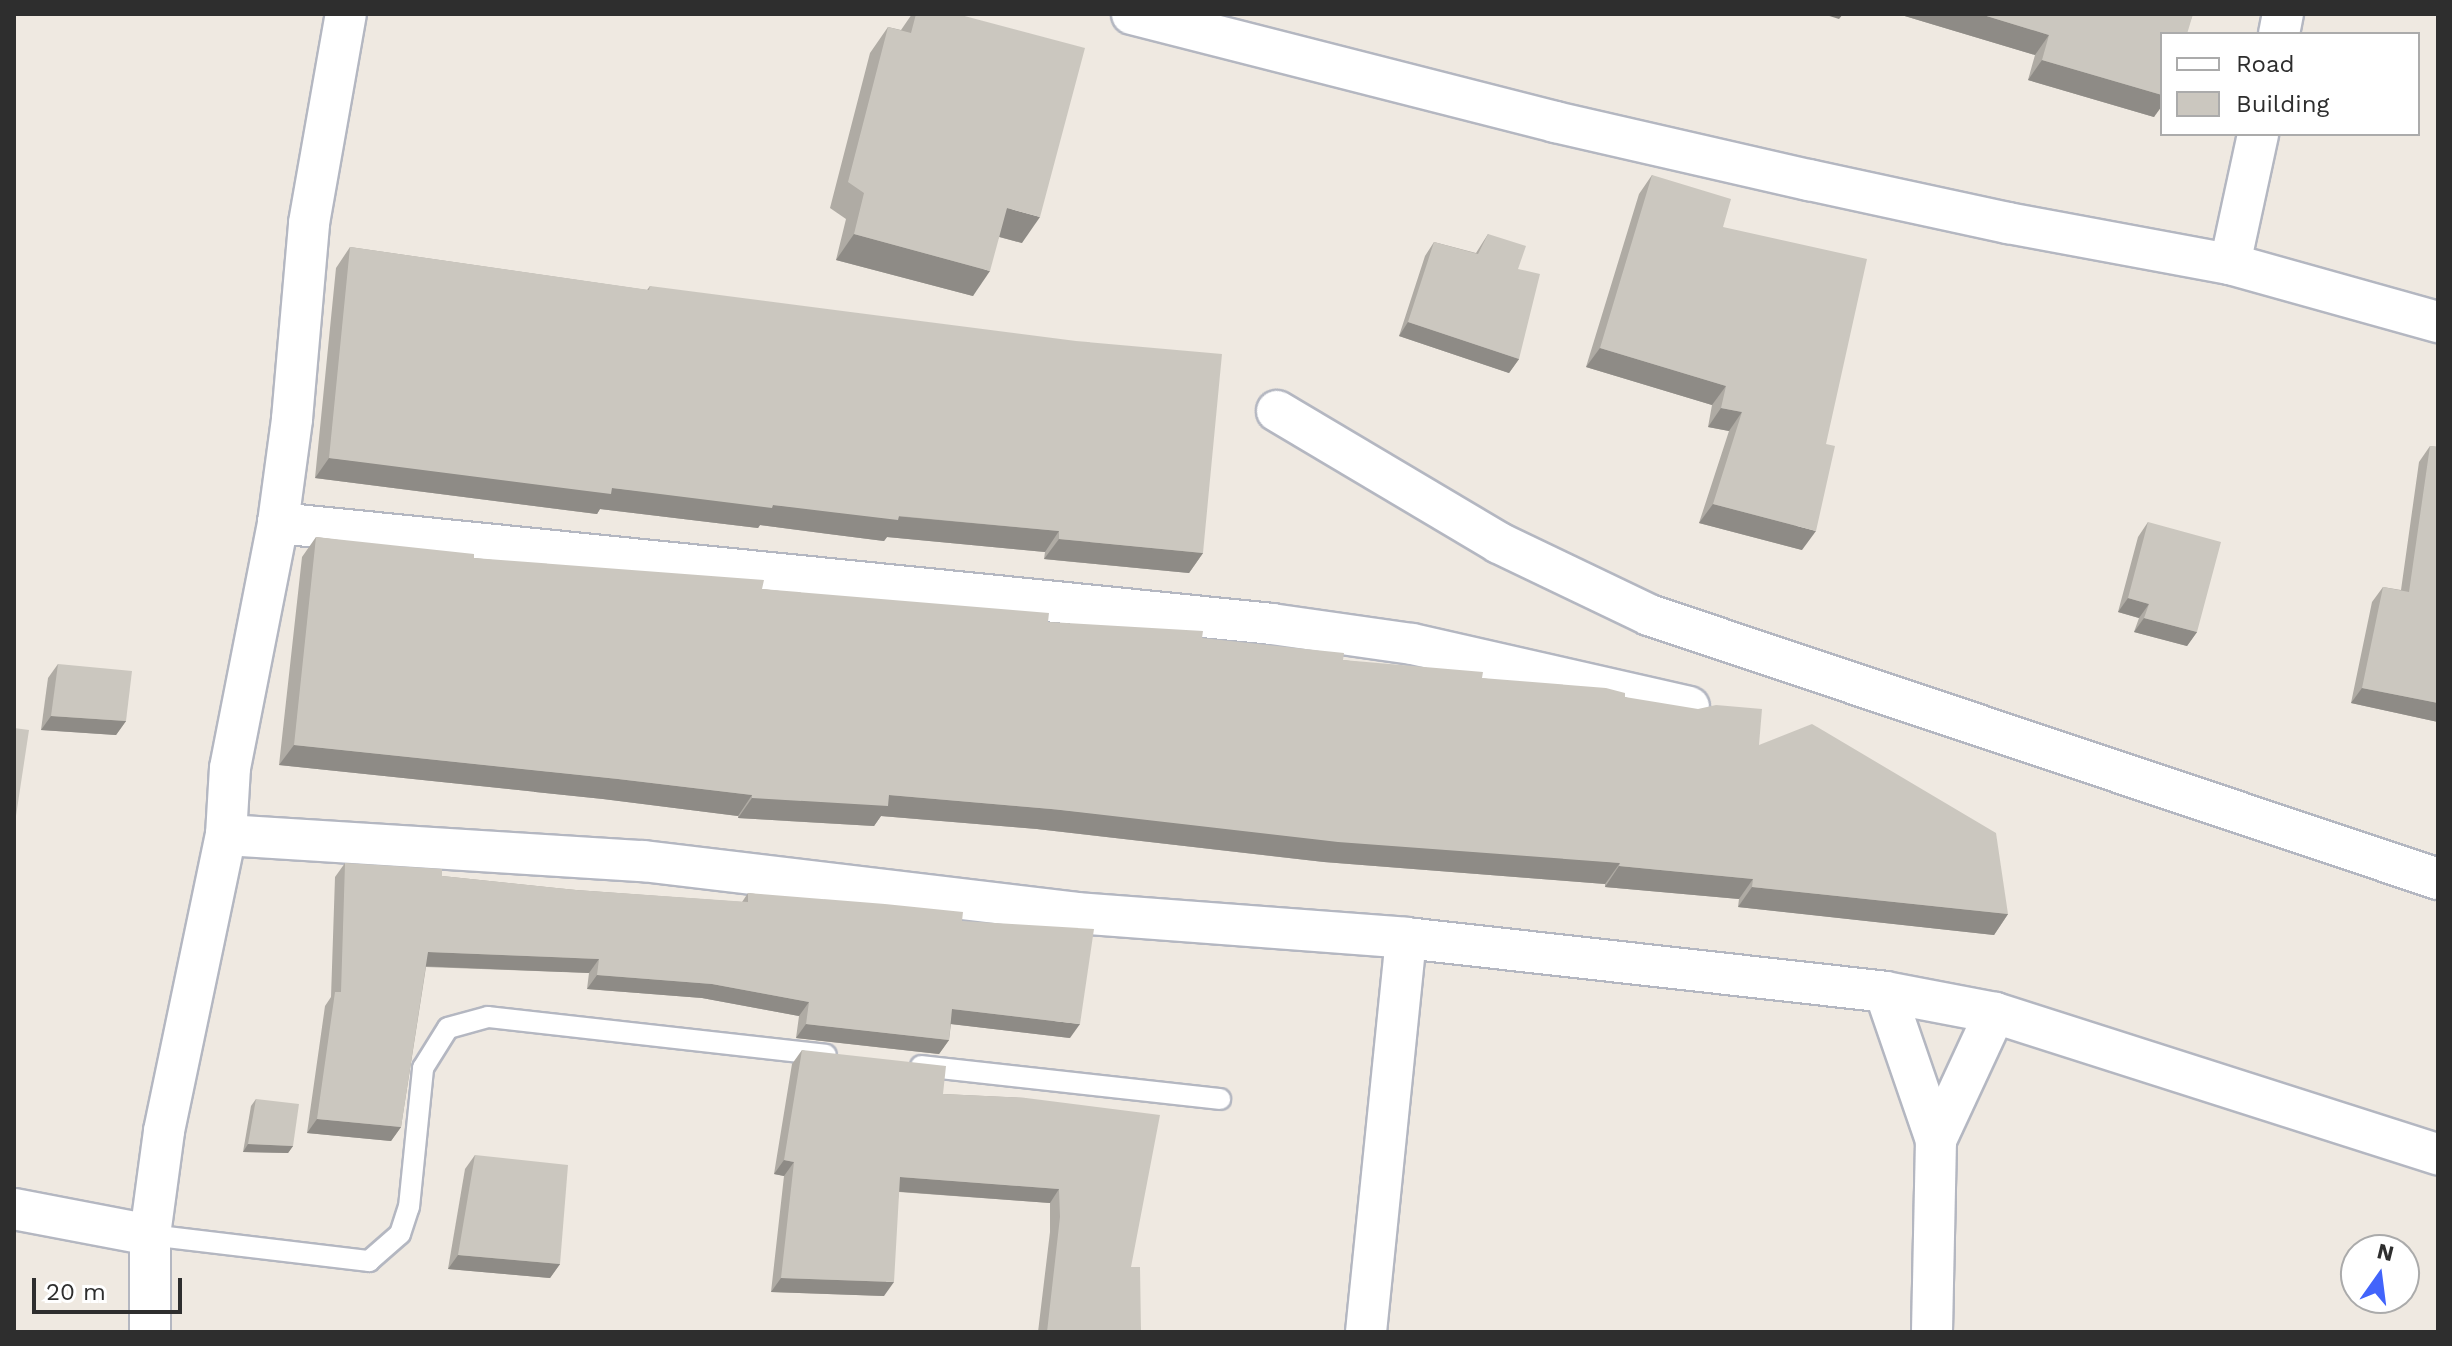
<!DOCTYPE html>
<html>
<head>
<meta charset="utf-8">
<style>
	body { margin:0 }
	#map { position:relative; width:2452px; height:1346px; overflow:hidden; background:#efe9e1; font-family:"Work Sans",sans-serif }
	div>[style] { position:absolute }
	.roads { filter:drop-shadow(2px 0 #b4b7c1) drop-shadow(-2px 0 #b4b7c1) drop-shadow(0 2px #b4b7c1) drop-shadow(0 -2px #b4b7c1) }
	.lane>* { height:20px; margin:-10px; padding:0 10px; transform-origin:10px; border-radius:10px; background:#fff }
	.street>* { height:40px; margin:-20px; padding:0 20px; transform-origin:20px; border-radius:20px; background:#fff }
	.wall>* { inset:0; background:#afaba4 }
	.shaded-wall>* { inset:0; background:#8e8b86 }
	.building>* { inset:0; background:#cbc7bf }
	span { translate:-50% -50%; white-space:nowrap; text-align:center; line-height:1.15; -webkit-text-stroke:8px #fff; paint-order:stroke }
	.frame { position:absolute; inset:0; border:16px solid #2e2e2e; pointer-events:none }
	.legend { position:absolute; left:2160px; top:32px; width:260px; height:104px; box-sizing:border-box; background:#fff; border:2px solid #ababab; margin:0; padding:10px 14px; list-style:none; font-size:24px; color:#2e2e2e }
	.legend li { display:flex; align-items:center; gap:16px; height:40px }
	.legend b { width:40px; border:2px solid #ababab }
	.north { position:absolute; left:2340px; top:1234px; width:80px; height:80px; box-sizing:border-box; background:#fff; border:2px solid #ababab; border-radius:50%; rotate:14deg; font-size:22px; font-weight:700; line-height:32px; text-align:center; color:#2e2e2e }
	.north::after { content:''; display:block; margin:auto; width:28px; height:36px; background:#4264fb; clip-path:polygon(50% 0,100% 100%,50% 72%,0 100%) }
	.scale { position:absolute; left:32px; top:1278px; width:150px; height:36px; box-sizing:border-box; border:4px solid #2e2e2e; border-top:0; padding-left:10px; font-size:24px; line-height:28px; white-space:nowrap; color:#2e2e2e; -webkit-text-stroke:6px #fff; paint-order:stroke }
</style>
</head>
<body>
<div id="map">
	<div class="roads">
		<div class="lane">
			<div style="left:921px;top:1066px;width:301px;rotate:6.3deg"></div>
			<div style="left:150px;top:1235px;width:221px;rotate:6.8deg"></div>
			<div style="left:369px;top:1261px;width:41px;rotate:-41.1deg"></div>
			<div style="left:400px;top:1234px;width:28px;rotate:-72deg"></div>
			<div style="left:409px;top:1207px;width:140px;rotate:-84.2deg"></div>
			<div style="left:423px;top:1068px;width:47px;rotate:-58deg"></div>
			<div style="left:448px;top:1028px;width:41px;rotate:-15.4deg"></div>
			<div style="left:488px;top:1017px;width:340px;rotate:6.4deg"></div>
		</div>
		<div class="street">
			<div style="left:1132px;top:14px;width:437px;rotate:14.3deg"></div>
			<div style="left:1555px;top:122px;width:261px;rotate:12.9deg"></div>
			<div style="left:1809px;top:180px;width:204px;rotate:12.2deg"></div>
			<div style="left:2008px;top:223px;width:226px;rotate:10.5deg"></div>
			<div style="left:2230px;top:264px;width:216px;rotate:15.6deg"></div>
			<div style="left:2279px;top:34px;width:20px;rotate:-79deg"></div>
			<div style="left:2230px;top:264px;width:133px;rotate:-77.8deg"></div>
			<div style="left:1277px;top:411px;width:258px;rotate:30.7deg"></div>
			<div style="left:1499px;top:543px;width:166px;rotate:25.6deg"></div>
			<div style="left:1649px;top:615px;width:832px;rotate:18.5deg"></div>
			<div style="left:278px;top:523px;width:999px;rotate:5.8deg"></div>
			<div style="left:1272px;top:624px;width:141px;rotate:8.1deg"></div>
			<div style="left:1412px;top:644px;width:284px;rotate:12.8deg"></div>
			<div style="left:226px;top:835px;width:418px;rotate:3.6deg"></div>
			<div style="left:643px;top:861px;width:436px;rotate:6.8deg"></div>
			<div style="left:1076px;top:913px;width:331px;rotate:4.3deg"></div>
			<div style="left:1406px;top:938px;width:482px;rotate:6.4deg"></div>
			<div style="left:1885px;top:992px;width:112px;rotate:10.8deg"></div>
			<div style="left:1995px;top:1013px;width:465px;rotate:17.7deg"></div>
			<div style="left:1885px;top:992px;width:157px;rotate:71deg"></div>
			<div style="left:1936px;top:1140px;width:192px;rotate:91.2deg"></div>
			<div style="left:1936px;top:1140px;width:140px;rotate:-65.1deg"></div>
			<div style="left:14px;top:1209px;width:138px;rotate:10.8deg"></div>
			<div style="left:150px;top:1332px;width:97px;rotate:-90deg"></div>
			<div style="left:150px;top:1235px;width:105px;rotate:-82.3deg"></div>
			<div style="left:164px;top:1131px;width:302px;rotate:-78.2deg"></div>
			<div style="left:226px;top:835px;width:67px;rotate:-86.6deg"></div>
			<div style="left:230px;top:768px;width:250px;rotate:-78.9deg"></div>
			<div style="left:278px;top:523px;width:105px;rotate:-82.3deg"></div>
			<div style="left:292px;top:419px;width:197px;rotate:-85deg"></div>
			<div style="left:309px;top:223px;width:212px;rotate:-80deg"></div>
			<div style="left:1366px;top:1332px;width:396px;rotate:-84.2deg"></div>
		</div>
	</div>
	<div class="wall">
		<div style="clip-path:polygon(912px 14px,957px 14px,1022px 243px,999px 237px,973px 296px,836px 260px,846px 219px,830px 208px,870px 53px,888px 27px,901px 30px)"></div>
		<div style="clip-path:polygon(1898px 14px,2193px 14px,2154px 117px,2028px 80px,2035px 55px)"></div>
		<div style="clip-path:polygon(1652px 175px,1723px 227px,1802px 550px,1699px 523px,1729px 431px,1708px 427px,1712px 405px,1586px 367px,1639px 194px)"></div>
		<div style="clip-path:polygon(1488px 234px,1518px 269px,1519px 359px,1509px 373px,1399px 336px,1425px 256px,1434px 242px,1476px 253px)"></div>
		<div style="clip-path:polygon(350px 247px,647px 290px,650px 286px,1203px 553px,1189px 573px,1044px 559px,1045px 552px,887px 537px,884px 541px,760px 525px,758px 528px,600px 509px,597px 514px,315px 478px,336px 268px)"></div>
		<div style="clip-path:polygon(2430px 446px,2438px 447px,2438px 722px,2351px 703px,2372px 602px,2383px 587px,2401px 590px,2419px 462px)"></div>
		<div style="clip-path:polygon(2148px 522px,2197px 632px,2187px 646px,2134px 632px,2139px 618px,2118px 612px,2138px 537px)"></div>
		<div style="clip-path:polygon(316px 537px,474px 558px,762px 589px,1048px 622px,1202px 638px,1343px 660px,1625px 697px,1759px 745px,2008px 914px,1994px 935px,1738px 907px,1739px 899px,1605px 887px,1605px 884px,1324px 862px,1037px 829px,881px 816px,874px 826px,738px 818px,738px 816px,603px 799px,279px 765px,302px 557px)"></div>
		<div style="clip-path:polygon(58px 664px,126px 721px,116px 735px,41px 730px,48px 678px)"></div>
		<div style="clip-path:polygon(345px 863px,442px 876px,576px 890px,742px 902px,748px 893px,962px 921px,1070px 1038px,951px 1024px,949px 1040px,939px 1054px,796px 1038px,799px 1016px,702px 998px,587px 989px,589px 973px,426px 967px,401px 1127px,391px 1141px,307px 1133px,325px 1006px,331px 997px,335px 877px)"></div>
		<div style="clip-path:polygon(802px 1050px,943px 1094px,1026px 1098px,1131px 1267px,1141px 1332px,1038px 1332px,1050px 1232px,1050px 1203px,899px 1192px,884px 1296px,771px 1292px,784px 1176px,774px 1174px,792px 1064px)"></div>
		<div style="clip-path:polygon(256px 1099px,293px 1146px,288px 1153px,243px 1152px,251px 1106px)"></div>
		<div style="clip-path:polygon(475px 1155px,560px 1264px,550px 1278px,448px 1269px,465px 1169px)"></div>
	</div>
	<div class="shaded-wall">
		<div style="clip-path:polygon(1823px 14px,1843px 14px,1839px 19px)"></div>
		<div style="clip-path:polygon(1898px 14px,1980px 14px,2049px 35px,2035px 55px)"></div>
		<div style="clip-path:polygon(2042px 60px,2162px 95px,2162px 106px,2154px 117px,2028px 80px)"></div>
		<div style="clip-path:polygon(1007px 208px,1040px 217px,1022px 243px,989px 234px)"></div>
		<div style="clip-path:polygon(854px 234px,990px 271px,973px 296px,836px 260px)"></div>
		<div style="clip-path:polygon(1408px 322px,1519px 359px,1509px 373px,1399px 336px)"></div>
		<div style="clip-path:polygon(1600px 348px,1726px 386px,1712px 405px,1586px 367px)"></div>
		<div style="clip-path:polygon(1721px 408px,1742px 412px,1729px 431px,1708px 427px)"></div>
		<div style="clip-path:polygon(329px 458px,773px 505px,1059px 531px,1045px 552px,887px 537px,884px 541px,760px 525px,758px 528px,600px 509px,597px 514px,315px 478px)"></div>
		<div style="clip-path:polygon(1713px 504px,1816px 531px,1802px 550px,1699px 523px)"></div>
		<div style="clip-path:polygon(1059px 539px,1203px 553px,1189px 573px,1044px 559px)"></div>
		<div style="clip-path:polygon(2128px 598px,2149px 604px,2139px 618px,2118px 612px)"></div>
		<div style="clip-path:polygon(2144px 618px,2197px 632px,2187px 646px,2134px 632px)"></div>
		<div style="clip-path:polygon(2362px 688px,2438px 703px,2438px 722px,2351px 703px)"></div>
		<div style="clip-path:polygon(51px 716px,126px 721px,116px 735px,41px 730px)"></div>
		<div style="clip-path:polygon(294px 745px,618px 779px,752px 795px,738px 816px,603px 799px,279px 765px)"></div>
		<div style="clip-path:polygon(889px 795px,1051px 809px,1620px 863px,1605px 884px,1324px 862px,1037px 829px,881px 816px,874px 826px,738px 818px,752px 798px)"></div>
		<div style="clip-path:polygon(1619px 866px,1753px 879px,1739px 899px,1605px 887px)"></div>
		<div style="clip-path:polygon(1752px 887px,2008px 914px,1994px 935px,1738px 907px)"></div>
		<div style="clip-path:polygon(428px 952px,599px 959px,589px 973px,418px 966px)"></div>
		<div style="clip-path:polygon(597px 975px,712px 984px,809px 1002px,799px 1016px,702px 998px,587px 989px)"></div>
		<div style="clip-path:polygon(952px 1009px,1080px 1024px,1070px 1038px,942px 1023px)"></div>
		<div style="clip-path:polygon(806px 1024px,949px 1040px,939px 1054px,796px 1038px)"></div>
		<div style="clip-path:polygon(317px 1119px,401px 1127px,391px 1141px,307px 1133px)"></div>
		<div style="clip-path:polygon(248px 1144px,293px 1146px,288px 1153px,243px 1152px)"></div>
		<div style="clip-path:polygon(784px 1160px,794px 1162px,784px 1176px,774px 1174px)"></div>
		<div style="clip-path:polygon(900px 1177px,1059px 1189px,1050px 1203px,890px 1191px)"></div>
		<div style="clip-path:polygon(458px 1255px,560px 1264px,550px 1278px,448px 1269px)"></div>
		<div style="clip-path:polygon(781px 1278px,894px 1282px,884px 1296px,771px 1292px)"></div>
	</div>
	<div class="building">
		<div style="clip-path:polygon(916px 14px,957px 14px,1085px 48px,1040px 217px,1007px 208px,990px 271px,854px 234px,864px 193px,848px 182px,888px 27px,911px 33px)"></div>
		<div style="clip-path:polygon(1980px 14px,2193px 14px,2187px 34px,2162px 34px,2162px 95px,2042px 60px,2049px 35px)"></div>
		<div style="clip-path:polygon(1652px 175px,1731px 199px,1723px 227px,1867px 259px,1826px 444px,1835px 446px,1816px 531px,1713px 504px,1742px 412px,1721px 408px,1726px 386px,1600px 348px)"></div>
		<div style="clip-path:polygon(1488px 234px,1526px 246px,1518px 269px,1540px 274px,1519px 359px,1408px 322px,1434px 242px,1478px 254px)"></div>
		<div style="clip-path:polygon(350px 247px,649px 290px,650px 286px,1076px 341px,1222px 354px,1203px 553px,1059px 539px,1059px 531px,899px 516px,898px 520px,773px 505px,772px 508px,612px 488px,611px 494px,329px 458px)"></div>
		<div style="clip-path:polygon(2430px 446px,2438px 447px,2438px 703px,2362px 688px,2383px 587px,2409px 592px)"></div>
		<div style="clip-path:polygon(2148px 522px,2221px 542px,2197px 632px,2144px 618px,2149px 604px,2128px 598px)"></div>
		<div style="clip-path:polygon(316px 537px,474px 554px,474px 558px,764px 580px,762px 589px,1049px 613px,1048px 622px,1203px 631px,1202px 638px,1344px 653px,1343px 660px,1483px 672px,1482px 678px,1606px 688px,1625px 693px,1625px 697px,1698px 709px,1716px 705px,1762px 709px,1759px 745px,1812px 724px,1996px 833px,2008px 914px,1752px 887px,1753px 879px,1619px 866px,1620px 863px,1338px 842px,1051px 809px,889px 795px,888px 806px,752px 798px,752px 795px,618px 779px,294px 745px)"></div>
		<div style="clip-path:polygon(58px 664px,132px 671px,126px 721px,51px 716px)"></div>
		<div style="clip-path:polygon(14px 728px,29px 730px,14px 829px)"></div>
		<div style="clip-path:polygon(345px 863px,442px 869px,442px 876px,576px 890px,748px 902px,748px 893px,885px 904px,963px 912px,962px 921px,1094px 929px,1080px 1024px,952px 1009px,949px 1040px,806px 1024px,809px 1002px,712px 984px,597px 975px,599px 959px,428px 952px,401px 1127px,317px 1119px,335px 992px,341px 992px)"></div>
		<div style="clip-path:polygon(802px 1050px,946px 1066px,943px 1094px,1026px 1098px,1160px 1115px,1131px 1267px,1140px 1267px,1141px 1332px,1047px 1332px,1060px 1217px,1059px 1189px,900px 1177px,894px 1282px,781px 1278px,794px 1162px,784px 1160px)"></div>
		<div style="clip-path:polygon(256px 1099px,299px 1104px,293px 1146px,248px 1144px)"></div>
		<div style="clip-path:polygon(475px 1155px,568px 1165px,560px 1264px,458px 1255px)"></div>
	</div>
	<div class="frame"></div>
	<ul class="legend">
	<li><b style="height:10px;background:#fff"></b>Road</li>
	<li><b style="height:22px;background:#cbc7bf"></b>Building</li>
	</ul>
	<div class="north">N</div>
	<div class="scale">20 m</div>
</div>
</body>
</html>
